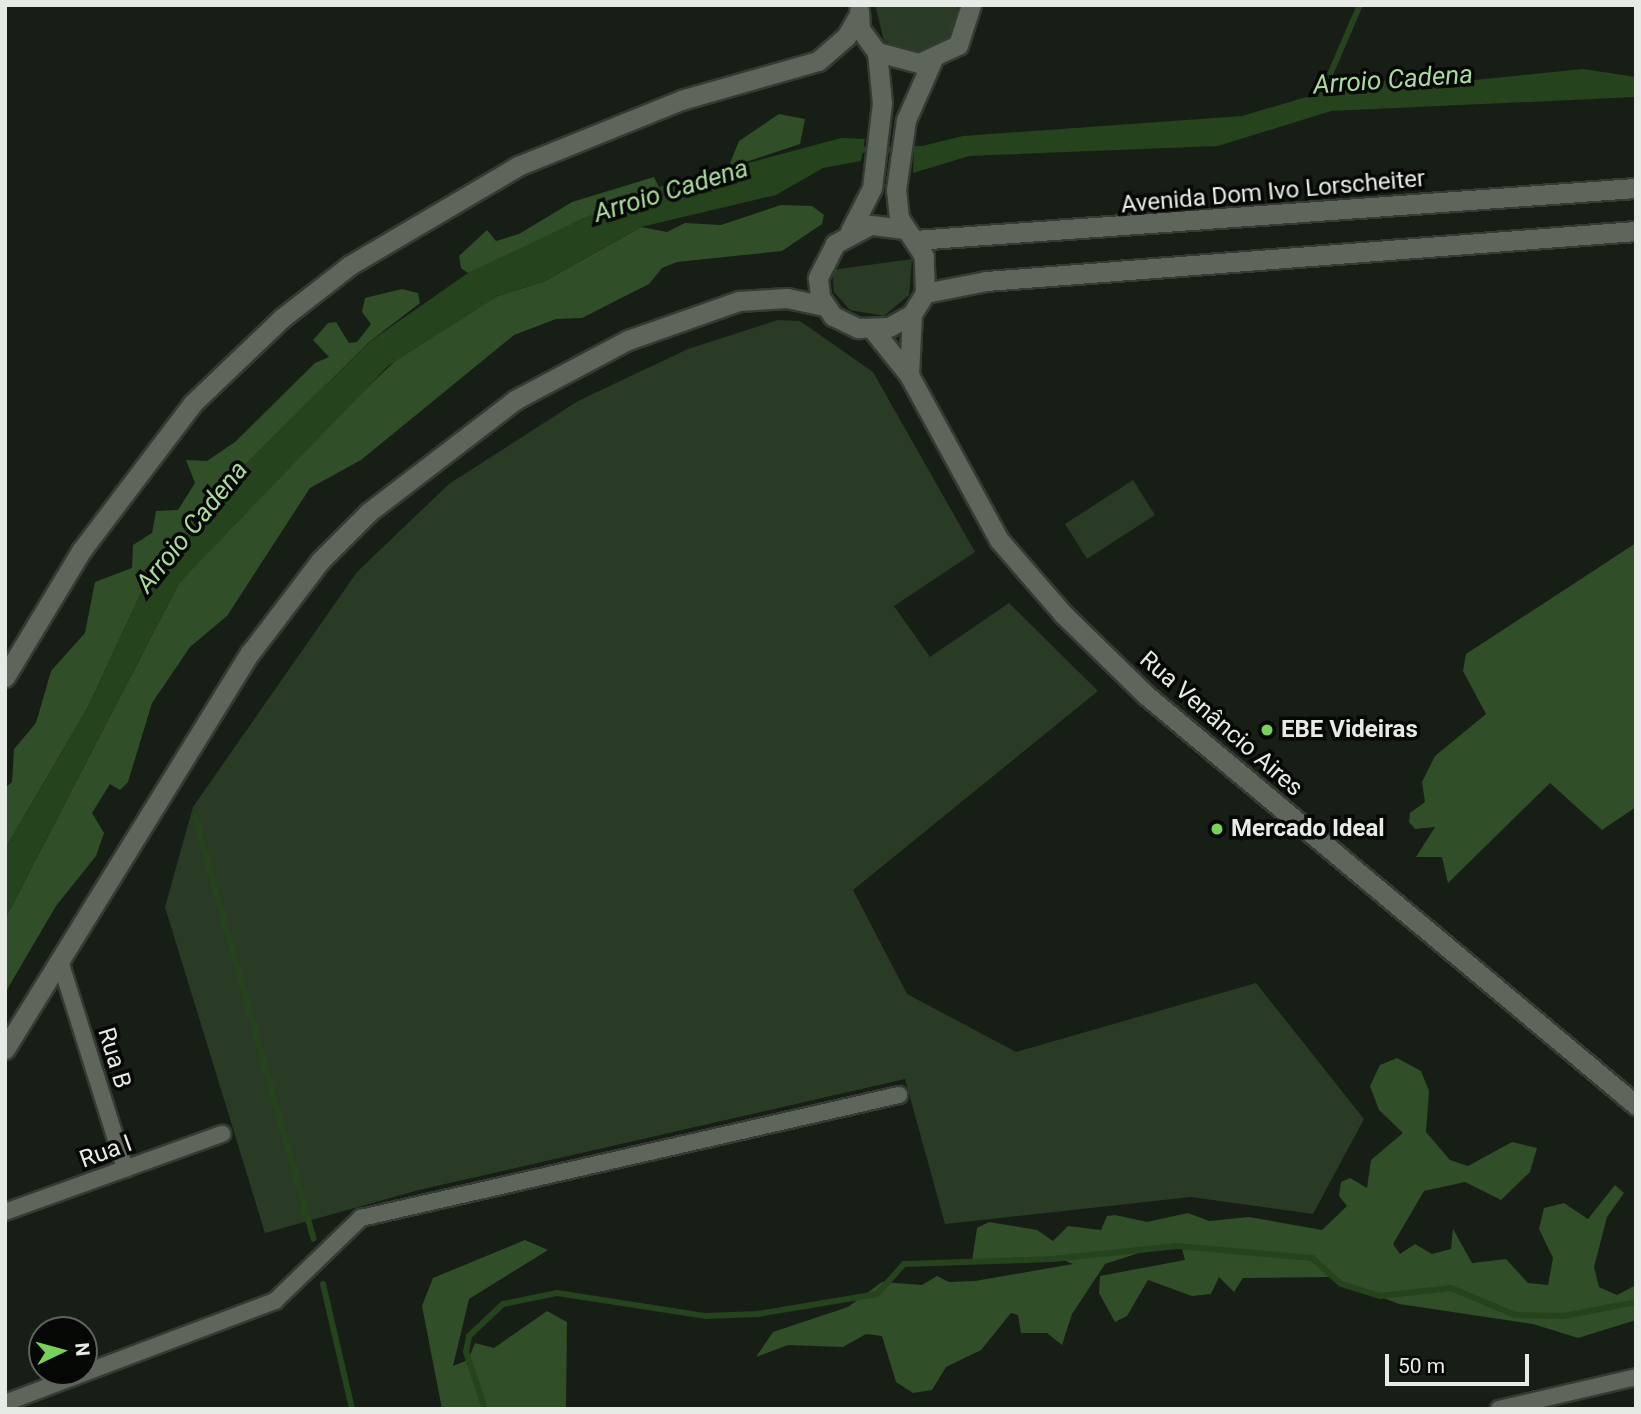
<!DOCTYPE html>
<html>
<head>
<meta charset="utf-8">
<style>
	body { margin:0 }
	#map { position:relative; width:1641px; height:1414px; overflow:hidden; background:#171e15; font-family:Roboto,sans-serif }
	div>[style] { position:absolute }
	.green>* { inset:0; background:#293b24 }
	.forest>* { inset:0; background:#304e27 }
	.water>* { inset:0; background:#25431c }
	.stream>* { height:6px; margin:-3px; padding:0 3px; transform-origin:3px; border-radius:3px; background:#25431c }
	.roads { filter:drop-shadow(2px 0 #353a35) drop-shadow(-2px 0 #353a35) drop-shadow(0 2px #353a35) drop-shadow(0 -2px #353a35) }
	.minor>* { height:16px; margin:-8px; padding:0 8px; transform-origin:8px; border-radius:8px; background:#5e665b }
	.tertiary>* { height:19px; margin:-9.5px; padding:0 9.5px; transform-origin:9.5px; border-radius:9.5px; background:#5e665b }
	.secondary>* { height:19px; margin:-9.5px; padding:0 9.5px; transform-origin:9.5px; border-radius:9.5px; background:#5e665b }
	.dots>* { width:19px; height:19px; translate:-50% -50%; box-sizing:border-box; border:4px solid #050704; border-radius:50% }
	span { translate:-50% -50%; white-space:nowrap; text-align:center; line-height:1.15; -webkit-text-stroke:7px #050704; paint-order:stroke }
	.street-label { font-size:24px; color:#e6ebe5 }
	.poi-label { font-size:24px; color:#e6ebe5; font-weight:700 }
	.left { translate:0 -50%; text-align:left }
	.water-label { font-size:26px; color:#a9dc9b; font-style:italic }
	.frame { position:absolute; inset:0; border:7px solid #e6ebe5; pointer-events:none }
	.north { position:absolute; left:28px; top:1316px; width:70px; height:70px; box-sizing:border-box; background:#050704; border:2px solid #5f625e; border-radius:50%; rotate:85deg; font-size:19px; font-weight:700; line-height:28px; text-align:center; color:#e6ebe5 }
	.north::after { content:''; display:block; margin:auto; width:24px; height:32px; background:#76d25a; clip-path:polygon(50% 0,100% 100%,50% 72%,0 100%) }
	.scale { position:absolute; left:1385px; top:1354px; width:144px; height:32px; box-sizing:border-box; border:4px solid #e6ebe5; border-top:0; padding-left:9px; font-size:21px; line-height:24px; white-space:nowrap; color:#e6ebe5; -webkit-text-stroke:5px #050704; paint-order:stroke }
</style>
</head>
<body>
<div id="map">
	<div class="green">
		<div style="clip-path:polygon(875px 5px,957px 5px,958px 18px,951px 39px,923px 56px,884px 41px)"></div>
		<div style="clip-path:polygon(912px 259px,909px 295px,884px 316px,850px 310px,834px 292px,832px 270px)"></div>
		<div style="clip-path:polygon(778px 320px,800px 321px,873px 372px,975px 552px,894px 606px,930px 657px,1009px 603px,1098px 691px,853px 890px,907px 994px,1016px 1052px,1256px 983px,1364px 1119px,1313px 1214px,1191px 1197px,945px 1224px,905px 1079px,419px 1190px,265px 1233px,165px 907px,193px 807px,357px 572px,449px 484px,578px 401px,688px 349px)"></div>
		<div style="clip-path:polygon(1133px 480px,1155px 515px,1087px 559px,1065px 524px)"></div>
	</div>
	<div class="forest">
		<div style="clip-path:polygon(779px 114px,805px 119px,800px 144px,728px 168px,739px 141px)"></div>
		<div style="clip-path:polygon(654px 177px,659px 187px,636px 202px,582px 219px,512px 257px,468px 273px,461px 268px,459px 256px,487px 230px,496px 241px,519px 234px,572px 202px)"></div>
		<div style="clip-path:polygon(781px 205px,812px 206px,824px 215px,822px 224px,782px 251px,677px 262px,662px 268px,649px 284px,582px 318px,556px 319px,514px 335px,361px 460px,310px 488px,227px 616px,190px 647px,152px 703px,128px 782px,120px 790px,110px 784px,92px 813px,104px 833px,96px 856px,56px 906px,5px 993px,5px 919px,179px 583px,313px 439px,411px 346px,498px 296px,545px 281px,641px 227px,667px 232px,685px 223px,721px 225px)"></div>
		<div style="clip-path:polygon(402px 289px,418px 293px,420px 303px,369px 342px,230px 480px,149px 576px,87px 709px,5px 849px,5px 788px,12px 782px,14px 749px,36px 723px,51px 671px,85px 633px,95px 582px,132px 568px,133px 545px,152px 533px,156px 511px,178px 510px,195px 483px,186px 460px,207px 461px,235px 442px,315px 363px,329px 357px,313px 340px,328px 323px,336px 322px,349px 343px,357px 342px,371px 324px,362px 312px,365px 298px)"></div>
		<div style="clip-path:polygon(1636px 543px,1636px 807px,1602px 830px,1550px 783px,1448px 883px,1442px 857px,1416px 857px,1435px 827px,1415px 829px,1409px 822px,1410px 813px,1425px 802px,1422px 782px,1435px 756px,1486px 714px,1463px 671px,1466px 654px)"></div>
		<div style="clip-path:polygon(1397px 1058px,1421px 1071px,1429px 1091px,1426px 1132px,1450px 1160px,1468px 1166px,1512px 1142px,1537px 1148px,1530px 1172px,1501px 1200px,1465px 1182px,1424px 1191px,1393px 1244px,1400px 1254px,1415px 1244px,1432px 1254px,1451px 1249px,1453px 1229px,1472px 1263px,1506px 1259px,1528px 1283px,1548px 1285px,1553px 1258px,1539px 1229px,1544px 1208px,1564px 1203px,1588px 1219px,1615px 1185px,1624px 1193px,1607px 1217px,1594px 1267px,1599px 1287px,1617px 1295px,1636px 1285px,1636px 1320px,1578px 1338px,1533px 1324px,1399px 1304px,1331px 1277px,1243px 1278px,1234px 1292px,1219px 1277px,1211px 1294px,1192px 1296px,1148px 1280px,1127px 1316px,1115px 1322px,1099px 1293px,1100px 1276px,1185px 1260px,1182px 1249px,1148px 1250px,1105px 1264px,1072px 1314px,1062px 1345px,1047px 1333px,1021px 1333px,1018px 1315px,1011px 1313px,981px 1350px,946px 1367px,932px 1390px,913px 1393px,896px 1382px,882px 1336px,866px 1334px,843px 1347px,788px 1345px,756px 1357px,773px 1332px,848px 1307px,882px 1282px,922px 1285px,937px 1276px,949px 1282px,975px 1281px,1073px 1264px,1056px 1257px,972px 1261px,977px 1228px,989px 1222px,1037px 1230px,1053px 1241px,1068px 1226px,1101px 1230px,1107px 1216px,1115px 1215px,1147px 1222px,1188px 1213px,1209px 1221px,1249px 1217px,1322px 1230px,1347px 1206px,1339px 1196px,1341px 1182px,1350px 1178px,1367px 1188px,1371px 1160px,1403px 1133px,1379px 1110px,1370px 1086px,1380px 1065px)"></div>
		<div style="clip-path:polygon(525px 1240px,548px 1250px,469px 1299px,453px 1366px,468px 1360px,475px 1343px,494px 1348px,547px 1311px,567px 1322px,566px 1409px,442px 1409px,422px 1306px,433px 1278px)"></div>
	</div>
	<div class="water">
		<div style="clip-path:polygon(1583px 69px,1636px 77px,1636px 97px,1331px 111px,1218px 146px,969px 156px,913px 173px,914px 148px,963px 136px,1242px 116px,1340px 87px,1422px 75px,1465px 81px)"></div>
		<div style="clip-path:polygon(841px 138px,865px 139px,861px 161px,823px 168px,776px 195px,641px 227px,545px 281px,498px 296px,388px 366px,179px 583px,5px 919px,5px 849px,87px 709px,149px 576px,230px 480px,369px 342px,468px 273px,582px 219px,659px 187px)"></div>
	</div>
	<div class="stream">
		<div style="left:1319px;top:100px;width:103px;rotate:-66.7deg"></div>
		<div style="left:856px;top:150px;width:66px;rotate:-0.9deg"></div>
		<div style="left:195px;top:817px;width:438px;rotate:74.3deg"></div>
		<div style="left:323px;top:1284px;width:128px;rotate:76.9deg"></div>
		<div style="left:485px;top:1409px;width:60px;rotate:-108.4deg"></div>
		<div style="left:466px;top:1352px;width:16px;rotate:-79deg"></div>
		<div style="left:469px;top:1336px;width:47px;rotate:-43.3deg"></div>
		<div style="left:503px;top:1304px;width:55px;rotate:-11.5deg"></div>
		<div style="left:557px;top:1293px;width:151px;rotate:8.8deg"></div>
		<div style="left:706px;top:1316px;width:52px;rotate:-2.2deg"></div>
		<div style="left:758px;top:1314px;width:121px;rotate:-9.5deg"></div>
		<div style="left:877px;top:1294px;width:40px;rotate:-48deg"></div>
		<div style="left:904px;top:1264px;width:148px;rotate:-1.9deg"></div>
		<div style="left:1052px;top:1259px;width:126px;rotate:-5.9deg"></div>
		<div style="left:1177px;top:1246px;width:136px;rotate:5.1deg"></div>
		<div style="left:1312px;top:1258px;width:39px;rotate:42deg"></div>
		<div style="left:1341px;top:1284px;width:41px;rotate:17.1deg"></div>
		<div style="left:1380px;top:1296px;width:71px;rotate:-6.4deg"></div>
		<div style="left:1451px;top:1288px;width:69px;rotate:22.9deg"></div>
		<div style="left:1515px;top:1315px;width:49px;rotate:1.2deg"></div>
		<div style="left:1564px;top:1316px;width:73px;rotate:-11deg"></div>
	</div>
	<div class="roads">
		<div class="minor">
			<div style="left:60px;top:961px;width:218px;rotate:72.6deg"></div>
			<div style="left:5px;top:1212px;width:231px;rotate:-19.8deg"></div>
			<div style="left:5px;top:1403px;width:289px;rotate:-20.7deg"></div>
			<div style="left:275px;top:1301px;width:120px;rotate:-44deg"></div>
			<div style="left:361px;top:1218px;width:552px;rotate:-12.88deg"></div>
			<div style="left:1499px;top:1409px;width:141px;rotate:-13.1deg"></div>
		</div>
		<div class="tertiary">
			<div style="left:873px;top:330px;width:58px;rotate:51.3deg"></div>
			<div style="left:909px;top:375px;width:188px;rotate:61.4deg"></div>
			<div style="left:999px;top:540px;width:98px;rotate:49.1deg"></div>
			<div style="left:1063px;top:614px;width:116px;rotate:44.3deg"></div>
			<div style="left:1146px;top:695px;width:639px;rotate:39.92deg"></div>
			<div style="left:909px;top:375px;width:61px;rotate:-87.2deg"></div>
		</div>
		<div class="secondary">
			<div style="left:859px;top:10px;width:19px;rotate:87deg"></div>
			<div style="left:860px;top:29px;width:29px;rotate:54deg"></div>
			<div style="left:877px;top:52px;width:43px;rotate:14.7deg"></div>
			<div style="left:919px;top:63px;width:43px;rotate:-24.8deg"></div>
			<div style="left:958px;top:45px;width:42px;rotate:-72deg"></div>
			<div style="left:904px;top:229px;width:34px;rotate:-173deg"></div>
			<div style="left:870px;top:225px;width:40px;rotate:152deg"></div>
			<div style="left:835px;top:244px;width:38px;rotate:117deg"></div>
			<div style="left:818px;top:278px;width:19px;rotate:84deg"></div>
			<div style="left:820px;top:297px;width:23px;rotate:56deg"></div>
			<div style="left:833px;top:316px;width:28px;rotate:26deg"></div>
			<div style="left:858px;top:328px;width:31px;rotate:-2deg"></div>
			<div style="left:889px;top:327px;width:26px;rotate:-29deg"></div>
			<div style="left:912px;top:314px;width:25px;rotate:-58deg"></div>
			<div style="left:925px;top:293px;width:37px;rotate:-92deg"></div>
			<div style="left:924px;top:256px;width:45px;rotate:-123.3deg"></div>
			<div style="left:899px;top:218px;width:28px;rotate:-96deg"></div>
			<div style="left:896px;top:190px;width:71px;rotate:-81.9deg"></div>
			<div style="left:906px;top:120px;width:64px;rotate:-66.2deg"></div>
			<div style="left:850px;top:231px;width:48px;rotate:-62.9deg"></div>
			<div style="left:872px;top:188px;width:86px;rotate:-83.3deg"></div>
			<div style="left:882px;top:103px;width:51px;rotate:-95.6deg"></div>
			<div style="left:915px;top:240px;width:723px;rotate:-4.13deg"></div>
			<div style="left:925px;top:293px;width:62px;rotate:-11.1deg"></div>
			<div style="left:986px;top:281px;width:652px;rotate:-4.4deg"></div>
			<div style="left:5px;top:677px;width:147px;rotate:-58.9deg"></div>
			<div style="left:81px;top:551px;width:184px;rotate:-52.9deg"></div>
			<div style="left:192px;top:404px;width:124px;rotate:-43.7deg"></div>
			<div style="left:282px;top:318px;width:86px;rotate:-37.9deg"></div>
			<div style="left:350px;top:265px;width:195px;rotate:-30.5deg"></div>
			<div style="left:518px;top:166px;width:176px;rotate:-22deg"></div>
			<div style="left:681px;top:100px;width:142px;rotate:-15.9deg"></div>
			<div style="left:818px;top:61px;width:37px;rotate:-41deg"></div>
			<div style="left:846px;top:37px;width:24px;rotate:-60deg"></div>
			<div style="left:5px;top:1049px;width:466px;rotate:-58.3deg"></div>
			<div style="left:250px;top:653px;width:116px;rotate:-52.7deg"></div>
			<div style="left:320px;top:561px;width:69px;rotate:-45deg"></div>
			<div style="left:369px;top:512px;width:184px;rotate:-37.5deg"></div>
			<div style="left:515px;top:400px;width:128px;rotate:-28deg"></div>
			<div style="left:628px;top:340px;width:118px;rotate:-19.4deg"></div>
			<div style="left:739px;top:301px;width:48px;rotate:-3.6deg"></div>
			<div style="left:787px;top:298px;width:38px;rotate:12deg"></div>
		</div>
	</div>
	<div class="dots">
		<div style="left:1267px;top:730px;background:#76d25a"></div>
		<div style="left:1217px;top:829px;background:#76d25a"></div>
	</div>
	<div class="street-label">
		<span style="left:1273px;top:192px;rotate:-5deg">Avenida Dom Ivo Lorscheiter</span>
		<span style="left:1221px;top:724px;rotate:41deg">Rua Venâncio Aires</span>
		<span style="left:114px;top:1058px;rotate:73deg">Rua B</span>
		<span style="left:106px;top:1152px;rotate:-20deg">Rua I</span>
	</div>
	<div class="poi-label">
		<span class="left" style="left:1281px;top:730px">EBE Videiras</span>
		<span class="left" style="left:1231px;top:829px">Mercado Ideal</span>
	</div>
	<div class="water-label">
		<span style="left:1393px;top:80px;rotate:-4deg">Arroio Cadena</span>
		<span style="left:671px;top:191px;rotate:-17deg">Arroio Cadena</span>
		<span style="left:192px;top:527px;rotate:-51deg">Arroio Cadena</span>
	</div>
	<div class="frame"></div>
	<div class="north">N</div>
	<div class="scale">50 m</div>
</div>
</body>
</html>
